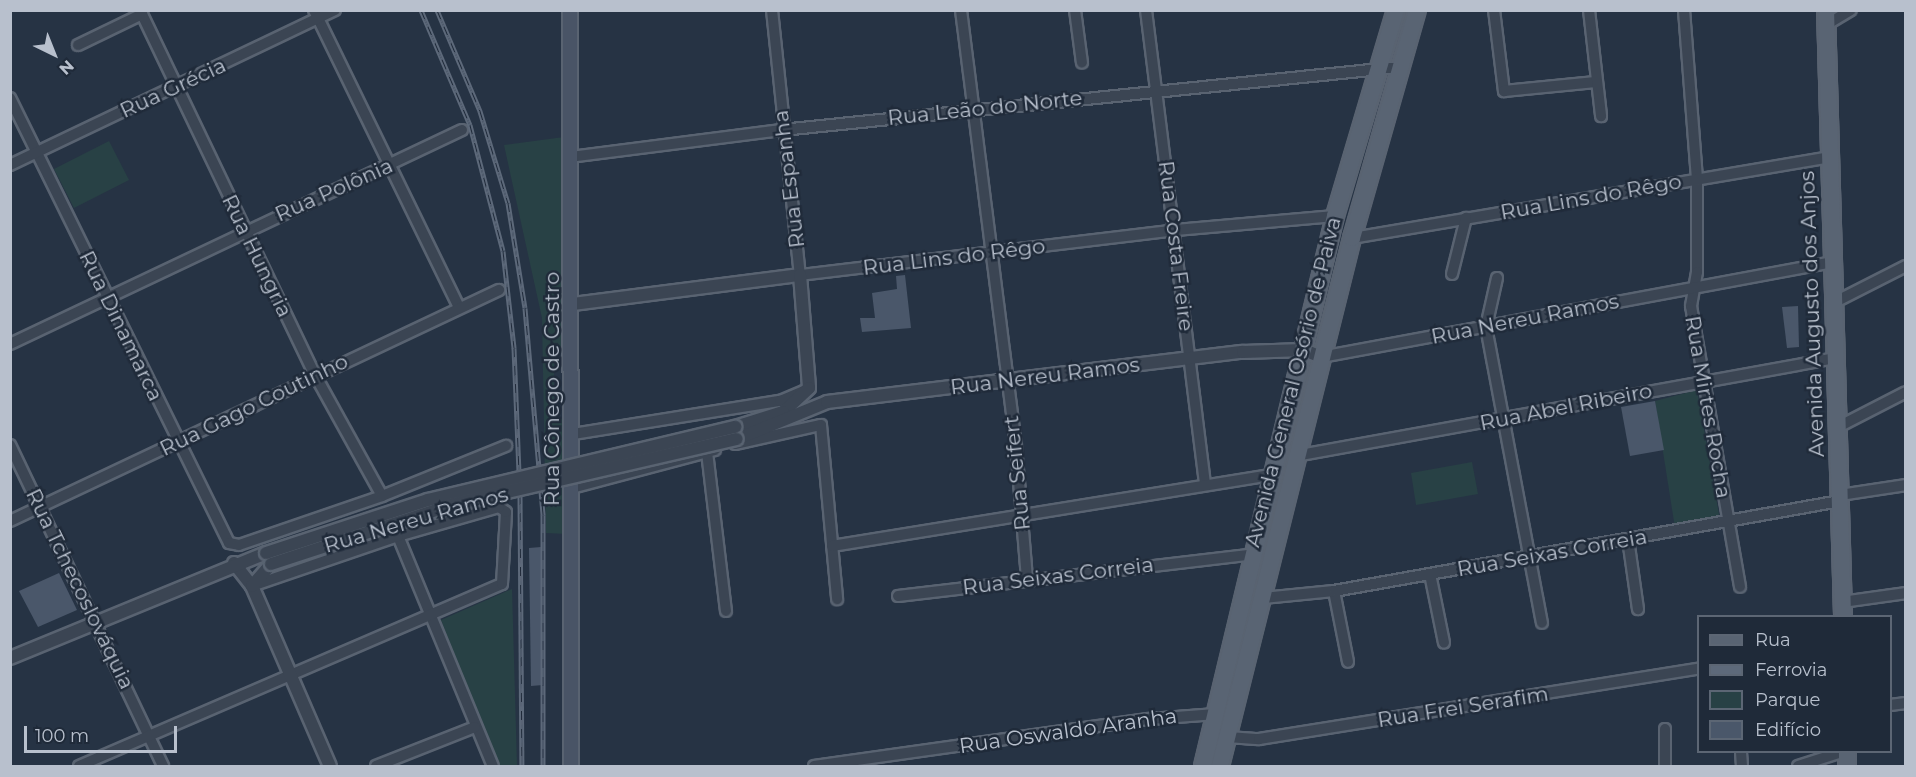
<!DOCTYPE html>
<html>
<head>
<meta charset="utf-8">
<style>
	body { margin:0 }
	#map { position:relative; width:1916px; height:777px; overflow:hidden; background:#263344; font-family:Montserrat,sans-serif }
	div>[style] { position:absolute }
	.green>* { inset:0; background:#284145 }
	.building>* { inset:0; background:#4a576a }
	.roads { filter:drop-shadow(2px 0 #596371) drop-shadow(-2px 0 #596371) drop-shadow(0 2px #596371) drop-shadow(0 -2px #596371) }
	.minor>* { height:10px; margin:-5px; padding:0 5px; transform-origin:5px; border-radius:5px; background:#3b4553 }
	.tertiary>* { height:12px; margin:-6px; padding:0 6px; transform-origin:6px; border-radius:6px; background:#3b4553 }
	.secondary>* { height:14px; margin:-7px; padding:0 7px; transform-origin:7px; border-radius:7px; background:#495466 }
	.primary>* { height:16px; margin:-8px; padding:0 8px; transform-origin:8px; border-radius:8px; background:#596473 }
	.rail>* { height:5px; margin-top:-2.5px; transform-origin:0; background:repeating-linear-gradient(90deg,#1f2a39 0 9px,#5d697a 0 18px); box-sizing:border-box; border-block:2px solid #5d697a }
	.bridges { filter:drop-shadow(2px 0 #596371) drop-shadow(-2px 0 #596371) drop-shadow(0 2px #596371) drop-shadow(0 -2px #596371) }
	.tertiary-bridge>* { height:12px; margin:-6px; padding:0 6px; transform-origin:6px; border-radius:6px; background:#3b4553 }
	span { translate:-50% -50%; white-space:nowrap; text-align:center; line-height:1.15; -webkit-text-stroke:5px #1f2a39; paint-order:stroke }
	.street-label { font-size:21px; color:#b8c0cd }
	.frame { position:absolute; inset:0; border:12px solid #b8c0cd; pointer-events:none }
	.legend { position:absolute; left:1697px; top:615px; width:195px; height:138px; box-sizing:border-box; background:#1f2a39; border:2px solid #5c6674; margin:0; padding:8px 10px; list-style:none; font-size:18px; color:#b8c0cd }
	.legend li { display:flex; align-items:center; gap:12px; height:30px }
	.legend b { width:30px; border:2px solid #5c6674 }
	.north { position:absolute; left:24px; top:24px; width:60px; height:60px; -webkit-text-stroke:4px #1f2a39; paint-order:stroke; rotate:137deg; font-size:16px; font-weight:700; line-height:24px; text-align:center; color:#b8c0cd }
	.north::after { content:''; display:block; margin:auto; width:21px; height:27px; background:#b8c0cd; clip-path:polygon(50% 0,100% 100%,50% 72%,0 100%) }
	.scale { position:absolute; left:24px; top:726px; width:153px; height:27px; box-sizing:border-box; border:3px solid #b8c0cd; border-top:0; padding-left:8px; font-size:18px; line-height:21px; white-space:nowrap; color:#b8c0cd; -webkit-text-stroke:4px #1f2a39; paint-order:stroke }
</style>
</head>
<body>
<div id="map">
	<div class="green">
		<div style="clip-path:polygon(564px 137px,565px 348px,554px 351px,554px 418px,565px 419px,566px 534px,546px 533px,542px 318px,504px 145px)"></div>
		<div style="clip-path:polygon(109px 141px,129px 180px,74px 208px,54px 169px)"></div>
		<div style="clip-path:polygon(1697px 390px,1720px 520px,1675px 528px,1655px 401px)"></div>
		<div style="clip-path:polygon(1472px 462px,1478px 494px,1416px 505px,1411px 473px)"></div>
		<div style="clip-path:polygon(512px 589px,517px 766px,498px 766px,441px 620px)"></div>
	</div>
	<div class="building">
		<div style="clip-path:polygon(905px 275px,911px 328px,862px 332px,860px 318px,875px 318px,872px 293px,897px 289px,896px 276px)"></div>
		<div style="clip-path:polygon(1798px 306px,1799px 347px,1787px 348px,1782px 307px)"></div>
		<div style="clip-path:polygon(1655px 401px,1664px 450px,1630px 456px,1621px 407px)"></div>
		<div style="clip-path:polygon(541px 547px,543px 685px,531px 686px,529px 548px)"></div>
		<div style="clip-path:polygon(59px 573px,77px 610px,38px 627px,19px 591px)"></div>
	</div>
	<div class="roads">
		<div class="minor">
			<div style="left:140px;top:10px;width:405px;rotate:64.4deg"></div>
			<div style="left:315px;top:375px;width:138px;rotate:61deg"></div>
			<div style="left:314px;top:10px;width:331px;rotate:64deg"></div>
			<div style="left:772px;top:10px;width:266px;rotate:84deg"></div>
			<div style="left:800px;top:275px;width:378px;rotate:-6.8deg"></div>
			<div style="left:1175px;top:230px;width:161px;rotate:-5deg"></div>
			<div style="left:961px;top:10px;width:438px;rotate:82.8deg"></div>
			<div style="left:1016px;top:445px;width:134px;rotate:85.3deg"></div>
			<div style="left:1075px;top:10px;width:53px;rotate:82.5deg"></div>
			<div style="left:1146px;top:10px;width:476px;rotate:82.9deg"></div>
			<div style="left:1494px;top:10px;width:82px;rotate:83deg"></div>
			<div style="left:1504px;top:91px;width:92px;rotate:-5.6deg"></div>
			<div style="left:1589px;top:10px;width:107px;rotate:83.5deg"></div>
			<div style="left:1684px;top:10px;width:169px;rotate:85.6deg"></div>
			<div style="left:1697px;top:179px;width:93px;rotate:90deg"></div>
			<div style="left:1697px;top:272px;width:35px;rotate:100deg"></div>
			<div style="left:1691px;top:306px;width:285px;rotate:80.1deg"></div>
			<div style="left:1826px;top:25px;width:29px;rotate:-31deg"></div>
			<div style="left:78px;top:45px;width:71px;rotate:-25.8deg"></div>
			<div style="left:10px;top:98px;width:496px;rotate:63.8deg"></div>
			<div style="left:229px;top:543px;width:10px;rotate:11deg"></div>
			<div style="left:239px;top:545px;width:151px;rotate:-18.9deg"></div>
			<div style="left:382px;top:496px;width:134px;rotate:-22deg"></div>
			<div style="left:570px;top:157px;width:214px;rotate:-7.3deg"></div>
			<div style="left:782px;top:130px;width:621px;rotate:-5.82deg"></div>
			<div style="left:10px;top:165px;width:360px;rotate:-25.5deg"></div>
			<div style="left:1352px;top:238px;width:485px;rotate:-9.6deg"></div>
			<div style="left:1452px;top:274px;width:58px;rotate:-76deg"></div>
			<div style="left:1497px;top:278px;width:50px;rotate:102.7deg"></div>
			<div style="left:1486px;top:327px;width:301px;rotate:79.3deg"></div>
			<div style="left:1835px;top:302px;width:80px;rotate:-26.9deg"></div>
			<div style="left:10px;top:344px;width:500px;rotate:-25.34deg"></div>
			<div style="left:1321px;top:357px;width:521px;rotate:-10.51deg"></div>
			<div style="left:1838px;top:427px;width:76px;rotate:-27.2deg"></div>
			<div style="left:573px;top:434px;width:210px;rotate:-9.1deg"></div>
			<div style="left:780px;top:401px;width:25px;rotate:-23deg"></div>
			<div style="left:735px;top:444px;width:88px;rotate:-12.5deg"></div>
			<div style="left:821px;top:425px;width:175px;rotate:84.7deg"></div>
			<div style="left:10px;top:445px;width:356px;rotate:64.5deg"></div>
			<div style="left:707px;top:452px;width:160px;rotate:83.2deg"></div>
			<div style="left:1295px;top:456px;width:550px;rotate:-10.27deg"></div>
			<div style="left:572px;top:488px;width:148px;rotate:-14.9deg"></div>
			<div style="left:1840px;top:495px;width:67px;rotate:-8.6deg"></div>
			<div style="left:10px;top:521px;width:541px;rotate:-25.29deg"></div>
			<div style="left:398px;top:536px;width:249px;rotate:67.6deg"></div>
			<div style="left:1628px;top:539px;width:71px;rotate:81.9deg"></div>
			<div style="left:832px;top:546px;width:446px;rotate:-9.2deg"></div>
			<div style="left:1430px;top:574px;width:70px;rotate:78.5deg"></div>
			<div style="left:1334px;top:591px;width:72px;rotate:78.8deg"></div>
			<div style="left:898px;top:596px;width:357px;rotate:-6.7deg"></div>
			<div style="left:1263px;top:598px;width:71px;rotate:-5.6deg"></div>
			<div style="left:1334px;top:591px;width:514px;rotate:-10.09deg"></div>
			<div style="left:1842px;top:602px;width:65px;rotate:-8deg"></div>
			<div style="left:1890px;top:705px;width:16px;rotate:-7deg"></div>
			<div style="left:1665px;top:729px;width:37px;rotate:90deg"></div>
			<div style="left:1228px;top:737px;width:31px;rotate:4deg"></div>
			<div style="left:1259px;top:739px;width:445px;rotate:-9.1deg"></div>
			<div style="left:1741px;top:752px;width:14px;rotate:86deg"></div>
			<div style="left:79px;top:766px;width:460px;rotate:-23.3deg"></div>
			<div style="left:502px;top:584px;width:72px;rotate:-86.8deg"></div>
			<div style="left:506px;top:512px;width:9px;rotate:-144deg"></div>
			<div style="left:499px;top:507px;width:105px;rotate:164deg"></div>
			<div style="left:398px;top:536px;width:154px;rotate:161.1deg"></div>
			<div style="left:376px;top:766px;width:106px;rotate:-21.5deg"></div>
			<div style="left:814px;top:766px;width:339px;rotate:-8deg"></div>
			<div style="left:1150px;top:719px;width:66px;rotate:-4.3deg"></div>
			<div style="left:1798px;top:766px;width:46px;rotate:-17.7deg"></div>
		</div>
		<div class="tertiary">
			<div style="left:573px;top:304px;width:229px;rotate:-7.3deg"></div>
			<div style="left:800px;top:275px;width:113px;rotate:85.4deg"></div>
			<div style="left:809px;top:388px;width:35px;rotate:137deg"></div>
			<div style="left:783px;top:412px;width:50px;rotate:162.6deg"></div>
			<div style="left:737px;top:439px;width:97px;rotate:-22.3deg"></div>
			<div style="left:827px;top:402px;width:419px;rotate:-6.9deg"></div>
			<div style="left:1243px;top:352px;width:61px;rotate:-1.9deg"></div>
			<div style="left:1304px;top:350px;width:18px;rotate:22deg"></div>
			<div style="left:234px;top:563px;width:29px;rotate:52deg"></div>
			<div style="left:252px;top:586px;width:196px;rotate:66.6deg"></div>
			<div style="left:252px;top:586px;width:29px;rotate:-49deg"></div>
			<div style="left:10px;top:658px;width:277px;rotate:-22.3deg"></div>
		</div>
		<div class="secondary">
			<div style="left:570px;top:10px;width:756px;rotate:89.92deg"></div>
		</div>
		<div class="primary">
			<div style="left:1826px;top:10px;width:606px;rotate:88.39deg"></div>
			<div style="left:1847px;top:752px;width:14px;rotate:90deg"></div>
			<div style="left:1203px;top:766px;width:566px;rotate:-76.5deg"></div>
			<div style="left:1335px;top:216px;width:215px;rotate:-73.5deg"></div>
			<div style="left:1220px;top:766px;width:544px;rotate:-75.96deg"></div>
			<div style="left:1352px;top:238px;width:237px;rotate:-74.1deg"></div>
		</div>
	</div>
	<div class="rail">
		<div style="left:421px;top:10px;width:125px;rotate:66.9deg"></div>
		<div style="left:470px;top:125px;width:130px;rotate:75.3deg"></div>
		<div style="left:503px;top:251px;width:98px;rotate:83.5deg"></div>
		<div style="left:514px;top:348px;width:147px;rotate:87.7deg"></div>
		<div style="left:520px;top:495px;width:271px;rotate:89.6deg"></div>
		<div style="left:437px;top:10px;width:110px;rotate:66.9deg"></div>
		<div style="left:480px;top:111px;width:96px;rotate:73.1deg"></div>
		<div style="left:508px;top:203px;width:106px;rotate:80.8deg"></div>
		<div style="left:525px;top:308px;width:208px;rotate:85deg"></div>
		<div style="left:543px;top:515px;width:251px;rotate:90deg"></div>
	</div>
	<div class="bridges">
		<div class="tertiary-bridge">
			<div style="left:266px;top:553px;width:170px;rotate:-18.1deg"></div>
			<div style="left:428px;top:500px;width:316px;rotate:-13.4deg"></div>
			<div style="left:271px;top:564px;width:194px;rotate:-18.1deg"></div>
			<div style="left:455px;top:504px;width:289px;rotate:-13deg"></div>
		</div>
	</div>
	<div class="street-label">
		<span style="left:173px;top:88px;rotate:-25deg">Rua Grécia</span>
		<span style="left:985px;top:108px;rotate:-6deg">Rua Leão do Norte</span>
		<span style="left:789px;top:179px;rotate:-97deg">Rua Espanha</span>
		<span style="left:334px;top:190px;rotate:-24deg">Rua Polônia</span>
		<span style="left:1591px;top:197px;rotate:-10deg">Rua Lins do Rêgo</span>
		<span style="left:1176px;top:246px;rotate:83deg">Rua Costa Freire</span>
		<span style="left:257px;top:256px;rotate:64deg">Rua Hungria</span>
		<span style="left:954px;top:257px;rotate:-7deg">Rua Lins do Rêgo</span>
		<span style="left:1812px;top:314px;rotate:-92deg">Avenida Augusto dos Anjos</span>
		<span style="left:1525px;top:319px;rotate:-11deg">Rua Nereu Ramos</span>
		<span style="left:121px;top:326px;rotate:64deg">Rua Dinamarca</span>
		<span style="left:1045px;top:376px;rotate:-7deg">Rua Nereu Ramos</span>
		<span style="left:1293px;top:382px;rotate:-76deg">Avenida General Osório de Paiva</span>
		<span style="left:552px;top:389px;rotate:-90deg">Rua Cônego de Castro</span>
		<span style="left:254px;top:405px;rotate:-26deg">Rua Gago Coutinho</span>
		<span style="left:1566px;top:407px;rotate:-11deg">Rua Abel Ribeiro</span>
		<span style="left:1708px;top:407px;rotate:80deg">Rua Mirtes Rocha</span>
		<span style="left:1017px;top:473px;rotate:-96deg">Rua Seifert</span>
		<span style="left:416px;top:520px;rotate:-16deg">Rua Nereu Ramos</span>
		<span style="left:1552px;top:553px;rotate:-10deg">Rua Seixas Correia</span>
		<span style="left:1058px;top:576px;rotate:-7deg">Rua Seixas Correia</span>
		<span style="left:80px;top:589px;rotate:64deg">Rua Tchecoslováquia</span>
		<span style="left:1463px;top:707px;rotate:-9deg">Rua Frei Serafim</span>
		<span style="left:1068px;top:731px;rotate:-8deg">Rua Oswaldo Aranha</span>
	</div>
	<div class="frame"></div>
	<ul class="legend">
	<li><b style="height:8px;background:#596473"></b>Rua</li>
	<li><b style="height:8px;background:#5d697a"></b>Ferrovia</li>
	<li><b style="height:16px;background:#284145"></b>Parque</li>
	<li><b style="height:16px;background:#4a576a"></b>Edifício</li>
	</ul>
	<div class="north">N</div>
	<div class="scale">100 m</div>
</div>
</body>
</html>
